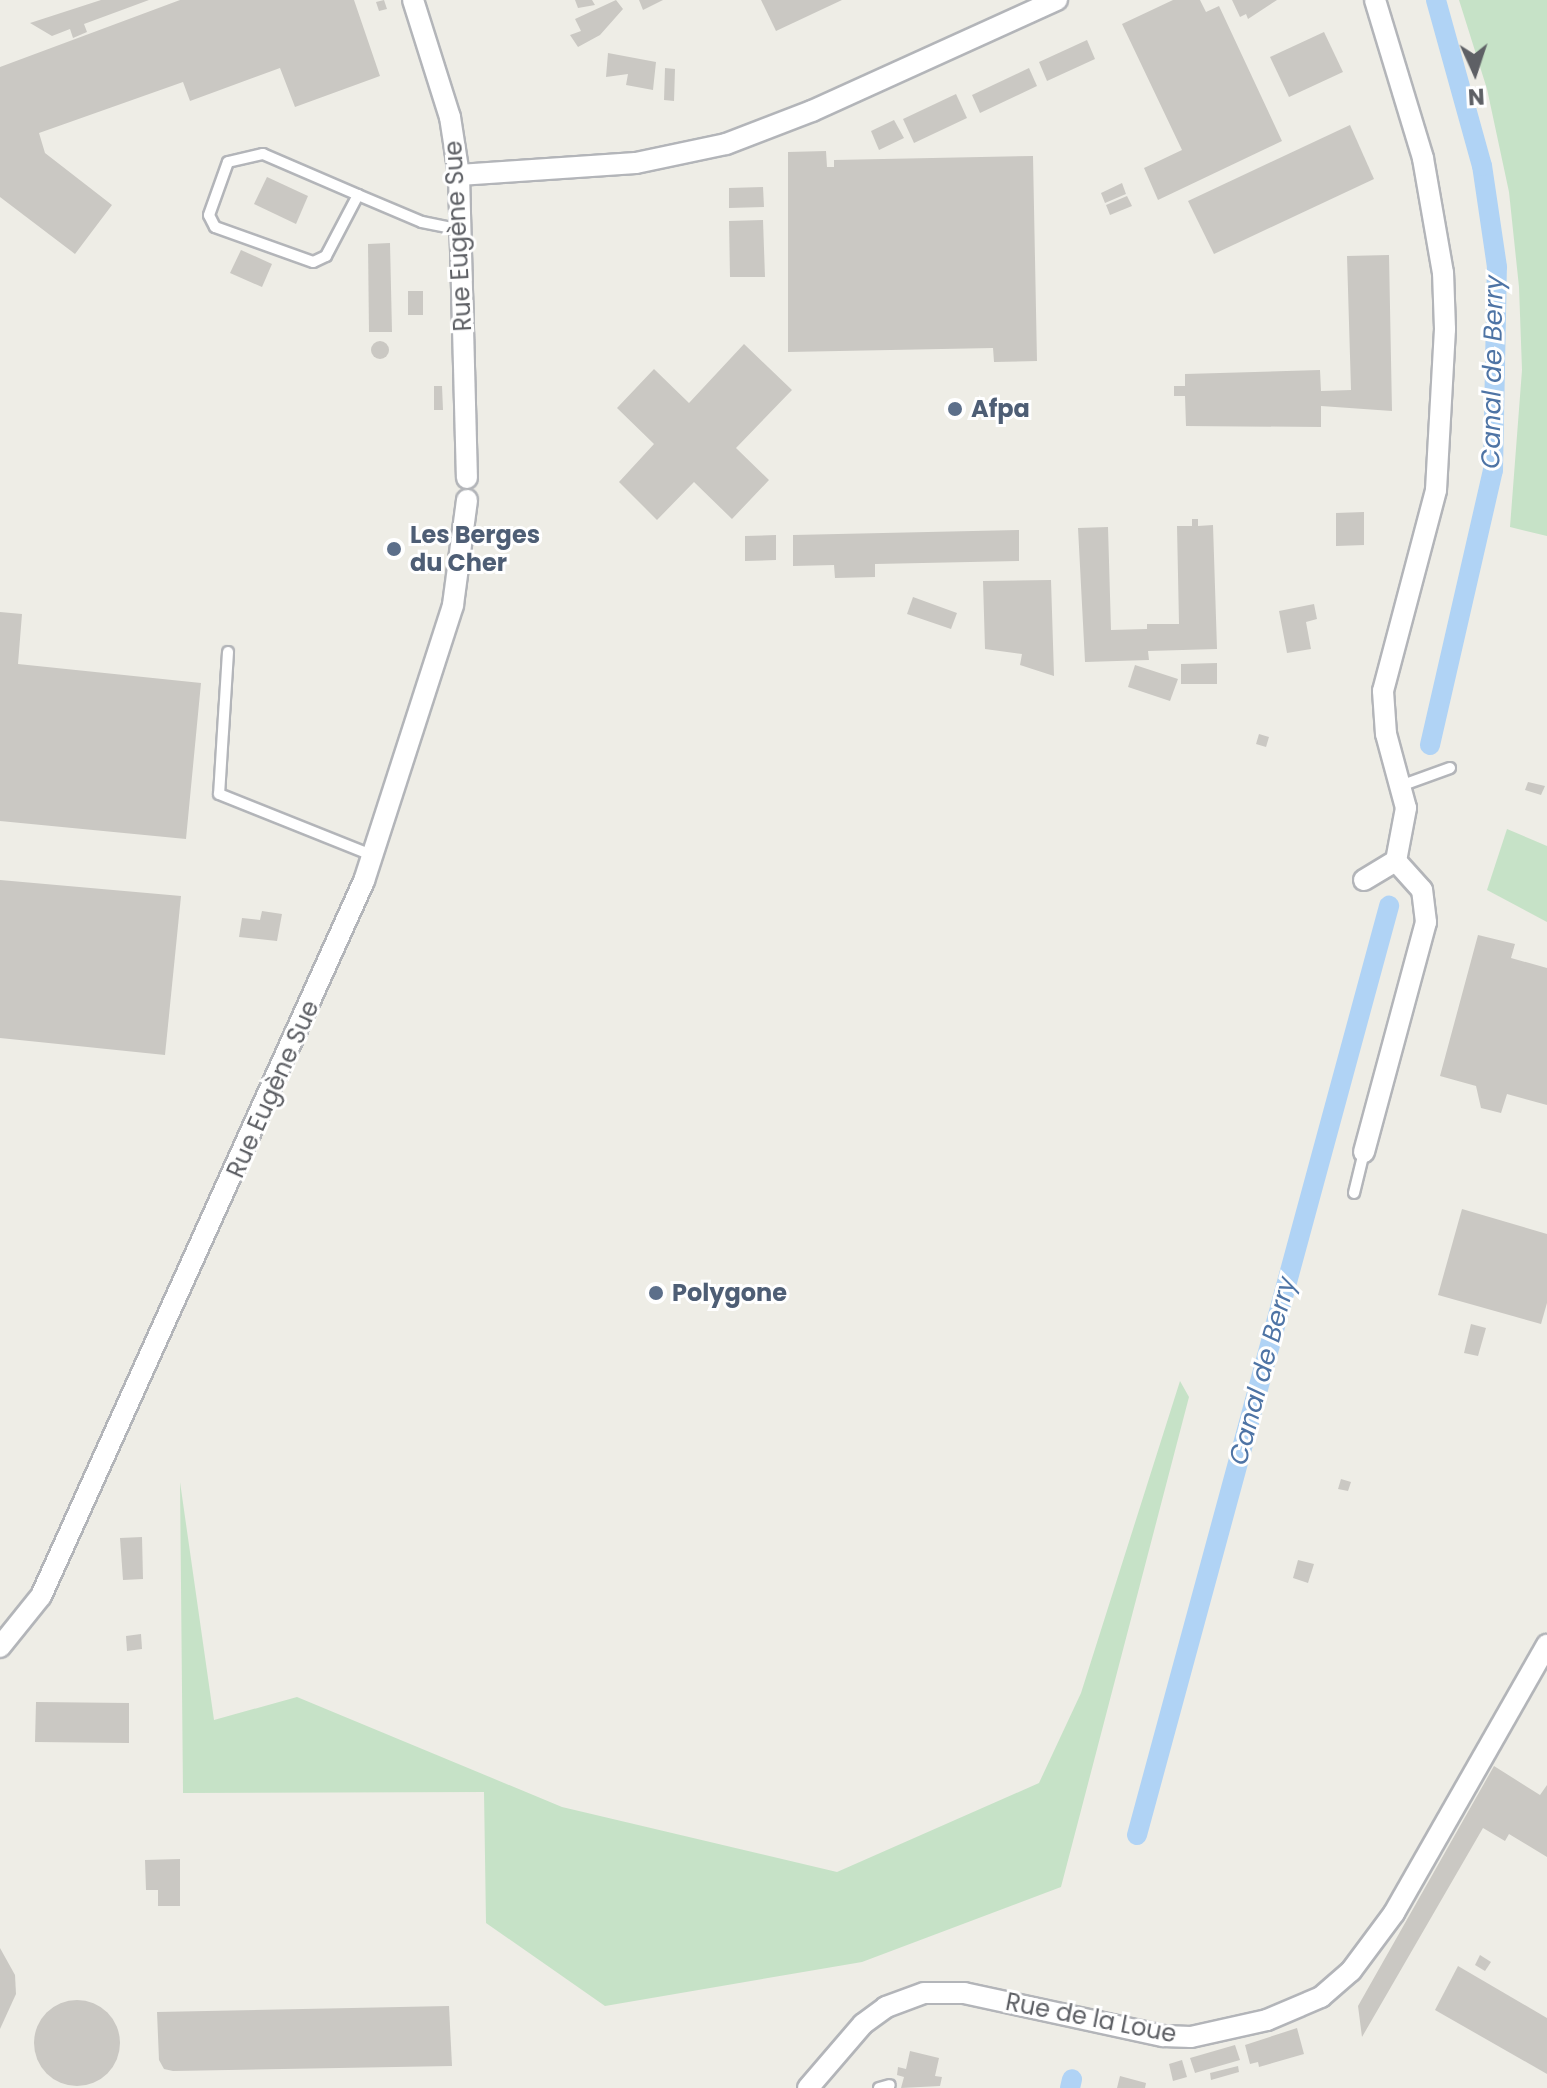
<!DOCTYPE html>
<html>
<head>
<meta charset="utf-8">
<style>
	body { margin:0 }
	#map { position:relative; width:1547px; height:2088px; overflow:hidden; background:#eeede6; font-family:Poppins,sans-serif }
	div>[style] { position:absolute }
	.green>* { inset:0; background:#c6e2c7 }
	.canal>* { height:20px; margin:-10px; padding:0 10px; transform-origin:10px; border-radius:10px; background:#b0d3f5 }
	.building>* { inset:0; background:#cac8c3 }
	.round { border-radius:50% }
	.roads { filter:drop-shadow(2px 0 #b3b5b9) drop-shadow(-2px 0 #b3b5b9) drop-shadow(0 2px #b3b5b9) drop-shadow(0 -2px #b3b5b9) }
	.service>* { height:10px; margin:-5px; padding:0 5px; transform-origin:5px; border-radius:5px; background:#fff }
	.minor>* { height:20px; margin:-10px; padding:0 10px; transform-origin:10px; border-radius:10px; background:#fff }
	.dots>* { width:22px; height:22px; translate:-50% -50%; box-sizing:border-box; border:4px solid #fff; border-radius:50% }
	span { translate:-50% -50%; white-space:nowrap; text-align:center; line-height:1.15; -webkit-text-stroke:6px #fff; paint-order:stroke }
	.street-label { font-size:24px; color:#5e6065 }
	.service-label { font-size:24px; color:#4e5e75; font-weight:700 }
	.left { translate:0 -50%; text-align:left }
	.water-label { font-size:26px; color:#4e74a5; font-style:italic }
	.north { position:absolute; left:1435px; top:32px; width:80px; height:80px; -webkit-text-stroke:6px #fff; paint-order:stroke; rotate:177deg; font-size:22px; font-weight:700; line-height:32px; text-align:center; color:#5e6065 }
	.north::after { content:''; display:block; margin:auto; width:28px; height:36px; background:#5e6065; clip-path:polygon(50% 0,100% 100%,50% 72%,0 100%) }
</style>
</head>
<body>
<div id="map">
	<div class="green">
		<div style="clip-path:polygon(1459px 0,1547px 0,1547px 536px,1510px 527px,1522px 370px,1519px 287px,1509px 192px,1487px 89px)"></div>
		<div style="clip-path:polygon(1507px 829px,1547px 846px,1547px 922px,1487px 890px)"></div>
		<div style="clip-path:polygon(1180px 1381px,1189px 1397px,1061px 1887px,862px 1962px,605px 2006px,486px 1923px,484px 1792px,183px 1793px,180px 1482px,214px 1720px,297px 1697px,562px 1807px,837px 1872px,1039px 1783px,1081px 1693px)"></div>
	</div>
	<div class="canal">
		<div style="left:1430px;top:745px;width:282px;rotate:-77.1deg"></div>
		<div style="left:1493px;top:470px;width:203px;rotate:-88.9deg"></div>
		<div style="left:1497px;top:267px;width:102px;rotate:-98.4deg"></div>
		<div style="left:1482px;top:166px;width:172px;rotate:-105.5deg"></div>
		<div style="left:1137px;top:1835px;width:963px;rotate:-74.82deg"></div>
		<div style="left:1070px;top:2088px;width:9px;rotate:-77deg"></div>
	</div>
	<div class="building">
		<div style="clip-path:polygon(101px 0,149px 0,84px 24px,87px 32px,73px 38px,70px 29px,52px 36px,30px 23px)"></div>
		<div style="clip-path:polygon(180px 0,354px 0,380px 76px,295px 107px,280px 68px,190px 101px,183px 82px,39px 133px,45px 153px,112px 205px,75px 254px,0 197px,0 67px)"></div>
		<div style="clip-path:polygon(384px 0,387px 9px,379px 11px,376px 2px)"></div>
		<div style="clip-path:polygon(575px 0,592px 0,595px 5px,578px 8px)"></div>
		<div style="clip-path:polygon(616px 0,623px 9px,600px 35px,578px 47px,570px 35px,581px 31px,575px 19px)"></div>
		<div style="clip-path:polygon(639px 0,663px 0,643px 10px)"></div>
		<div style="clip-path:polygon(761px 0,842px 0,776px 31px)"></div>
		<div style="clip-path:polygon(1173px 0,1200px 0,1206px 12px,1219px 6px,1282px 141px,1158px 200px,1144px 168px,1182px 150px,1122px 24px)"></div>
		<div style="clip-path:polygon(1232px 0,1277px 0,1248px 19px,1246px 14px,1240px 17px)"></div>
		<div style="clip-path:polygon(1324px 32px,1343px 72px,1289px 97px,1270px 57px)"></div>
		<div style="clip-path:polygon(1087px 40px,1095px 59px,1047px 81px,1039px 62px)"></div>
		<div style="clip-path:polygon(608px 53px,656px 62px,653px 90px,626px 85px,628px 74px,606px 77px)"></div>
		<div style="clip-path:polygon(665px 68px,675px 69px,674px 101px,664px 100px)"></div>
		<div style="clip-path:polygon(1029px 68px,1037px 86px,980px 113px,972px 95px)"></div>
		<div style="clip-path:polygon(956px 94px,967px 118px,914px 143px,903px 119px)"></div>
		<div style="clip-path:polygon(894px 120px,904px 138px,879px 150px,871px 131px)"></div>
		<div style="clip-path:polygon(1350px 125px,1374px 179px,1214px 254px,1188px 201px)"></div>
		<div style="clip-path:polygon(826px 151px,827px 167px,834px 167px,834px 160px,1033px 156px,1037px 361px,994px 362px,993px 348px,788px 352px,788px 152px)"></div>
		<div style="clip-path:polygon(267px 177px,308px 196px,296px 224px,254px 204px)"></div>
		<div style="clip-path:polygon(1122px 183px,1126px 194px,1105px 203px,1101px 193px)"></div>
		<div style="clip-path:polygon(763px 187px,764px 207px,729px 208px,729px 188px)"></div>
		<div style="clip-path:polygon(1127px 196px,1132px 206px,1110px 215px,1106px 205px)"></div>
		<div style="clip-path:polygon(763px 220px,765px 277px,730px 277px,729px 221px)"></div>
		<div style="clip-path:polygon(390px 243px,392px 332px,369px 332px,368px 244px)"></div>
		<div style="clip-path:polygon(241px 250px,272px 264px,262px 287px,230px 273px)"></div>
		<div style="clip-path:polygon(1389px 255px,1392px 411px,1321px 406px,1321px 427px,1186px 426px,1185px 396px,1174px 396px,1174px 386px,1185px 386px,1185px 374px,1320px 370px,1321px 391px,1351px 390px,1347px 256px)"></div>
		<div style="clip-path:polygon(408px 291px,423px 291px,423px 315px,408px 315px)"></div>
		<div class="round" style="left:371px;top:341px;width:18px;height:18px"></div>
		<div style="clip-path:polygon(744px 344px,792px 390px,736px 448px,769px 480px,732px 519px,694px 482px,657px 520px,619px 482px,654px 444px,617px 408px,654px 369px,689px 403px)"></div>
		<div style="clip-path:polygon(434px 386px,442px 386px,443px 410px,434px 410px)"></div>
		<div style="clip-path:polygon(1364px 512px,1364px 545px,1336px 546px,1336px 513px)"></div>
		<div style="clip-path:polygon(1192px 519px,1198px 519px,1198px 526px,1213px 525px,1217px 649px,1148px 651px,1149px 660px,1085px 662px,1078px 528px,1108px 527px,1111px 630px,1147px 629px,1147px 624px,1179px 624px,1177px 526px,1192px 526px)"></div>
		<div style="clip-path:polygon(1019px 530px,1019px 561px,875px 564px,875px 577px,835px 578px,834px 565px,793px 566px,793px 535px)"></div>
		<div style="clip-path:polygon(776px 535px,776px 560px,745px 561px,745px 536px)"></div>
		<div style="clip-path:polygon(1051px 580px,1054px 676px,1020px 665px,1022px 654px,985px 649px,983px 581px)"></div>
		<div style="clip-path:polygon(913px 597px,957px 613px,951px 629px,907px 614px)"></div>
		<div style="clip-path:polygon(1314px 604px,1317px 619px,1306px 622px,1311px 649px,1287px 653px,1279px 611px)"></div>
		<div style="clip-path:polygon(0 612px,22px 614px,18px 664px,201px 683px,186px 839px,0 821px)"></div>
		<div style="clip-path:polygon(1217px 663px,1217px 684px,1181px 684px,1181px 664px)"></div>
		<div style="clip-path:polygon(1135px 665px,1178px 679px,1170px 701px,1128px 687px)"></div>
		<div style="clip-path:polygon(1259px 734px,1269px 737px,1266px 747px,1256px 744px)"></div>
		<div style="clip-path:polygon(1528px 782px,1545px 786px,1541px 795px,1525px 790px)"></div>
		<div style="clip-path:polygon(0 880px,181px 896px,165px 1055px,0 1038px)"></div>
		<div style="clip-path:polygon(262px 911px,282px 914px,277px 941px,239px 937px,242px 918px,260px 920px)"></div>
		<div style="clip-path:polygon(1478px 935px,1515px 944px,1511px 958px,1547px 968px,1547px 1105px,1507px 1094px,1501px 1113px,1481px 1108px,1476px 1086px,1440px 1076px)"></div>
		<div style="clip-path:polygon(1462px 1209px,1547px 1234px,1547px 1303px,1541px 1324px,1438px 1295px)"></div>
		<div style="clip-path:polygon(1471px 1324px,1486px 1328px,1478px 1356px,1464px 1353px)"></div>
		<div style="clip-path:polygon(1341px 1479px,1351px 1482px,1348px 1491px,1338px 1489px)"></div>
		<div style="clip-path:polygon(142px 1537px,143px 1579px,123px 1580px,120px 1538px)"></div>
		<div style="clip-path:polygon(1298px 1560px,1314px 1564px,1308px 1583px,1293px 1578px)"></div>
		<div style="clip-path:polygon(141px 1634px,142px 1649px,127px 1651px,126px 1636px)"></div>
		<div style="clip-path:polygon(36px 1702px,129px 1703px,129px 1743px,35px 1742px)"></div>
		<div style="clip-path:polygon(1494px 1766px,1540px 1795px,1547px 1785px,1547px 1857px,1509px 1834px,1505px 1841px,1483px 1828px,1362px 2037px,1358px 2006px)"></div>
		<div style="clip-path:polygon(180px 1859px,180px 1906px,158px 1906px,158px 1890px,146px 1890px,145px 1860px)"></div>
		<div style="clip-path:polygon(0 1948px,15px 1975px,16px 1994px,0 2029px)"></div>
		<div style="clip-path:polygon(1480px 1955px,1491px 1962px,1485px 1971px,1475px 1965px)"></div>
		<div style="clip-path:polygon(1458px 1966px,1547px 2018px,1547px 2074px,1435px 2010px)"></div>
		<div class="round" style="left:34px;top:2000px;width:86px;height:86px"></div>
		<div style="clip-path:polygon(449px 2006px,452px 2066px,173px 2071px,164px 2069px,159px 2060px,157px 2012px)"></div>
		<div style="clip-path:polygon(1297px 2028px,1304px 2054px,1259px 2067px,1258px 2062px,1250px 2064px,1245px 2045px)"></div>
		<div style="clip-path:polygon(1235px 2045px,1240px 2060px,1195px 2073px,1190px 2058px)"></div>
		<div style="clip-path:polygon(910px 2051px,939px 2058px,935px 2076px,942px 2077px,940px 2086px,901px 2088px,904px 2077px,897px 2075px,898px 2067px,906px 2069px)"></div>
		<div style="clip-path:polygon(1182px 2060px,1187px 2077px,1173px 2081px,1169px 2064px)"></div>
		<div style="clip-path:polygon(1238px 2066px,1239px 2072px,1211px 2080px,1210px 2073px)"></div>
		<div style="clip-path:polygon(1120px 2076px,1146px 2083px,1145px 2088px,1117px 2088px)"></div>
	</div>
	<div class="roads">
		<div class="service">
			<div style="left:358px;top:195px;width:69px;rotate:117.7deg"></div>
			<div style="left:326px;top:256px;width:14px;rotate:155deg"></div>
			<div style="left:313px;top:262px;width:104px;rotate:-160.3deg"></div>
			<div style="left:215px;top:227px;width:13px;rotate:-117deg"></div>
			<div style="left:209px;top:215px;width:56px;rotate:-70.3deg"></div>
			<div style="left:228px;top:162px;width:36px;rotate:-13deg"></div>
			<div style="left:263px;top:154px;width:103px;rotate:23.3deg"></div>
			<div style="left:358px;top:195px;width:69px;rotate:22.9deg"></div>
			<div style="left:422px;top:222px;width:41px;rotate:11.3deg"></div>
			<div style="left:228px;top:652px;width:142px;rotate:93.6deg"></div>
			<div style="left:219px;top:794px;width:167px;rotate:21.8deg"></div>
			<div style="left:1403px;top:785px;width:50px;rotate:-19.9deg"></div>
			<div style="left:1354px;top:1193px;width:42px;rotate:-76.3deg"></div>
			<div style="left:879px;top:2088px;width:11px;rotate:-15deg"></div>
		</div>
		<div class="minor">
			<div style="left:413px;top:0;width:123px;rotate:72.5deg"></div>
			<div style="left:450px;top:117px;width:59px;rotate:81.2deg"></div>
			<div style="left:459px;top:175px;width:303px;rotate:88.5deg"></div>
			<div style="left:459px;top:175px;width:177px;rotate:-3.9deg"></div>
			<div style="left:636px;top:163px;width:92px;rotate:-11.9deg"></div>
			<div style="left:726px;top:144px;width:92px;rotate:-21deg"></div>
			<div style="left:812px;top:111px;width:269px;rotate:-24.4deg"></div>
			<div style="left:1364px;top:880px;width:37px;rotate:-31deg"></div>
			<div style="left:1396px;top:861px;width:54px;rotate:-79.3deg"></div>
			<div style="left:1406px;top:808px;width:77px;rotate:-105.1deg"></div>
			<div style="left:1386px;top:734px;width:43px;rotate:-94deg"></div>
			<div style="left:1383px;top:691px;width:208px;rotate:-75.2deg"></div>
			<div style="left:1436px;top:490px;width:161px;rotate:-86.8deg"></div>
			<div style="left:1445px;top:329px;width:56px;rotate:-92deg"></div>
			<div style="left:1443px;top:273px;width:117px;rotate:-99.9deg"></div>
			<div style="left:1423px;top:158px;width:165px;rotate:-106.9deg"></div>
			<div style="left:1364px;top:1152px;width:238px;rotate:-74.9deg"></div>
			<div style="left:1426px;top:922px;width:32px;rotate:-97deg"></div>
			<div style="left:1422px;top:890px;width:39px;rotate:-132deg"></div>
			<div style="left:0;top:1647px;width:65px;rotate:-51.2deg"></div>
			<div style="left:41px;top:1596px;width:785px;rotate:-65.69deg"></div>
			<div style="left:364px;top:881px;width:290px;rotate:-72.1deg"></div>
			<div style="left:453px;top:605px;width:106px;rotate:-82.4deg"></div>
			<div style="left:808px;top:2088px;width:84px;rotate:-49.3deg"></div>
			<div style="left:863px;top:2024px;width:29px;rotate:-36deg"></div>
			<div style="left:886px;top:2007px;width:40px;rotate:-20.2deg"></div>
			<div style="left:924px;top:1993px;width:40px"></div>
			<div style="left:964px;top:1993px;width:204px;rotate:12.2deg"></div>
			<div style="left:1163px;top:2036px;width:28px;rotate:2deg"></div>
			<div style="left:1191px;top:2037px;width:78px;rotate:-12.6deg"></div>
			<div style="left:1267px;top:2020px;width:59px;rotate:-23.1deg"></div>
			<div style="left:1321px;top:1997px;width:40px;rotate:-41deg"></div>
			<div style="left:1351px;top:1971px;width:72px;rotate:-53.4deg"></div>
			<div style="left:1394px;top:1913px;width:309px;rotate:-60.3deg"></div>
		</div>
	</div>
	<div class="dots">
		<div style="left:955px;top:409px;background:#5c6f8a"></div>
		<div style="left:394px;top:549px;background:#5c6f8a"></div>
		<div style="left:656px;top:1293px;background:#5c6f8a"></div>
	</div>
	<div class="street-label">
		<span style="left:458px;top:236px;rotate:-93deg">Rue Eugène Sue</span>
		<span style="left:273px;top:1089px;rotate:-66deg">Rue Eugène Sue</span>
		<span style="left:1091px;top:2018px;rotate:11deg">Rue de la Loue</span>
	</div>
	<div class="service-label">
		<span class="left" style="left:971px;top:409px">Afpa</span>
		<span class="left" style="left:410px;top:549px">Les Berges<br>du Cher</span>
		<span class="left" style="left:672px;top:1293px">Polygone</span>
	</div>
	<div class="water-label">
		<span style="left:1493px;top:372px;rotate:-89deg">Canal de Berry</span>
		<span style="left:1263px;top:1371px;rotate:-75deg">Canal de Berry</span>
	</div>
	<div class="north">N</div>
</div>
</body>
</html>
